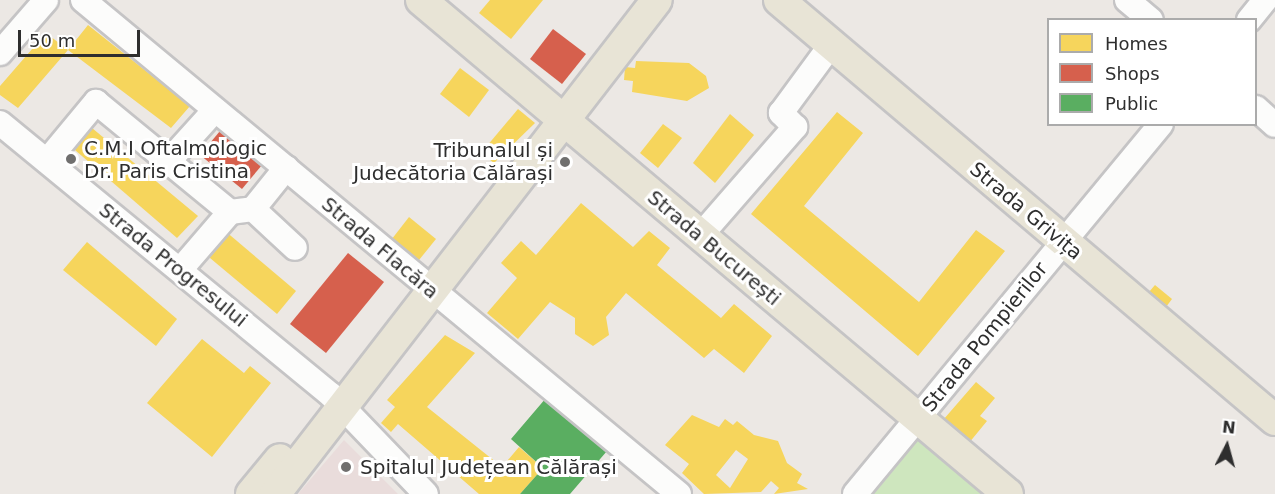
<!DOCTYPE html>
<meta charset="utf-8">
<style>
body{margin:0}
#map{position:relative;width:1275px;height:494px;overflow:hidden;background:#ece8e4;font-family:"DejaVu Sans",sans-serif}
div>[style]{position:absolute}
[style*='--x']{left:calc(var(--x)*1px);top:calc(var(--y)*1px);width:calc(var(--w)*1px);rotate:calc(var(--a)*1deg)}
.medical>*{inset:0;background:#e9dcdb}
.green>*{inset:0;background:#cee6be}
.homes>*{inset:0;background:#f6d55c}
.shops>*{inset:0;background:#d6604d}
.public>*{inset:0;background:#5aae61}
.roads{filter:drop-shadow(2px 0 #c5c4c5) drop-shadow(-2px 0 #c5c4c5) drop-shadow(0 2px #c5c4c5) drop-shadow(0 -2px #c5c4c5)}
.minor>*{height:24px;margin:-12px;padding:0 12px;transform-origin:12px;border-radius:12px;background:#fcfcfb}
.major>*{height:30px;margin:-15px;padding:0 15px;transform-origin:15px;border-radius:15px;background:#e8e4d6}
.dots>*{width:16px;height:16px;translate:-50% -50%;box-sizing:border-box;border:3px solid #fff;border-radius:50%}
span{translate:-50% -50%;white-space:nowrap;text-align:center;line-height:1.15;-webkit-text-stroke:6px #fff;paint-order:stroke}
.poi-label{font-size:20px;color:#2e2e2e}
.left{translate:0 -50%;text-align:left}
.right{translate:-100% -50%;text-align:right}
.street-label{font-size:20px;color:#2e2e2e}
.legend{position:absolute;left:1047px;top:18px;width:210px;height:108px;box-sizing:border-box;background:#fff;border:2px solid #ababab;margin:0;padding:8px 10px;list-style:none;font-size:18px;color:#2e2e2e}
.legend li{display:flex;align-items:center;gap:12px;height:30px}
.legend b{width:30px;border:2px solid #ababab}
.north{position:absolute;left:1197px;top:416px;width:60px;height:60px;-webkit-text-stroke:4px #fff;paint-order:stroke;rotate:6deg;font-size:16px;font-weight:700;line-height:24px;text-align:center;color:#2e2e2e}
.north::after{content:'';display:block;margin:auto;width:21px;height:27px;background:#2e2e2e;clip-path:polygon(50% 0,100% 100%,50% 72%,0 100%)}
.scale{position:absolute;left:18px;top:30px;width:122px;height:27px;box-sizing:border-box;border:3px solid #2e2e2e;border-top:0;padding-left:8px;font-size:18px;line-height:21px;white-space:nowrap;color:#2e2e2e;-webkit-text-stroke:4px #fff;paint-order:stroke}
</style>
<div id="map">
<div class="medical">
<i style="clip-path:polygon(344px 440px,398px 494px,298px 494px)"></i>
</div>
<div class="green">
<i style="clip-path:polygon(919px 438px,985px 494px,872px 494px)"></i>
</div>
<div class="homes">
<i style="clip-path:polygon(490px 0,543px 0,511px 39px,479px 13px)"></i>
<i style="clip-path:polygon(88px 25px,190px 106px,171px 128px,68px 50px,18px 108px,0 95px,0 86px,46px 33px,68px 50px)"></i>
<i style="clip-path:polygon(636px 61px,689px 63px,706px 76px,709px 88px,687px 101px,632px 92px,633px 81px,624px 80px,625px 67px,635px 68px)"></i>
<i style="clip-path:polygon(460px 68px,489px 90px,469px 117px,440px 94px)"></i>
<i style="clip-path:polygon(518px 109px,535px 123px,494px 163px,481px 153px)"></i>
<i style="clip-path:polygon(837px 112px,863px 133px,804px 206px,919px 302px,976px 230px,1005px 251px,918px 356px,751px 214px)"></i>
<i style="clip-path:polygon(730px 114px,754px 135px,715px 183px,693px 163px)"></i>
<i style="clip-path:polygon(86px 123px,198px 216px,177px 238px,68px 144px)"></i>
<i style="clip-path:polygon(663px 124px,682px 138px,658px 168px,640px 153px)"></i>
<i style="clip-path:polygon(581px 203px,633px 247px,649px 231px,670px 248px,657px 265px,721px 318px,734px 304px,772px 336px,744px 373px,714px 349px,704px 358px,626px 293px,606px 317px,609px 335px,593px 346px,575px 334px,575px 318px,550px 302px,518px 339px,487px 313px,517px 278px,501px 263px,521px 241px,536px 255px)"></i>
<i style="clip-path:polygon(409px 217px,436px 239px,415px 265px,388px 244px)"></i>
<i style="clip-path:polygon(224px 230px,296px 291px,277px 314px,204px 253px)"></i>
<i style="clip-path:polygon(87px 242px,177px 319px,156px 346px,63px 270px)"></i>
<i style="clip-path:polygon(1155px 285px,1172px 299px,1160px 315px,1142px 300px)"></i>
<i style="clip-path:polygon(445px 335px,475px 353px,427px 407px,502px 467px,519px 447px,543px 468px,520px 494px,479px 494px,398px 424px,391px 432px,381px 423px,395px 407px,387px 400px)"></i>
<i style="clip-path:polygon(202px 339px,244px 373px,250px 366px,271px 383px,212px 457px,147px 403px)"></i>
<i style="clip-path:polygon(976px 382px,995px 398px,980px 416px,987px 421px,964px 449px,937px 427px)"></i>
<i style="clip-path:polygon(evenodd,692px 415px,719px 427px,725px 419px,733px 425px,737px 421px,754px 435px,778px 441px,787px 463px,802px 474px,797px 483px,808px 489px,774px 494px,779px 488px,771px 481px,761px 492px,704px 494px,682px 473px,689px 464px,665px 445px,692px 415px,736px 450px,748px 459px,730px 488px,716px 475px,736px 450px)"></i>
</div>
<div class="shops">
<i style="clip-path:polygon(553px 29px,586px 54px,562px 84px,530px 59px)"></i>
<i style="clip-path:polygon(220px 131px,262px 165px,242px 189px,200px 155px)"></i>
<i style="clip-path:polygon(348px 253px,384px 282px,326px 353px,290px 324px)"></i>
</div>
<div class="public">
<i style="clip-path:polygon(546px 398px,607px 451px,570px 494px,520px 494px,543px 468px,511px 439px)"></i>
</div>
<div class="roads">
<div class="minor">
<i style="--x:83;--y:0;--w:774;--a:39.65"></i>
<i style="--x:1127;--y:0;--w:31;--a:40"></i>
<i style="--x:1249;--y:20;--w:26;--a:-51"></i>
<i style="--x:0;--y:53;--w:70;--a:-49"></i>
<i style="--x:1256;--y:108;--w:25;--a:42"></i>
<i style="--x:0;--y:123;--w:428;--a:39.4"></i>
<i style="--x:331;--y:395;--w:137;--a:46.2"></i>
<i style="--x:47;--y:161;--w:77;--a:-50.3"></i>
<i style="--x:96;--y:102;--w:173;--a:39.4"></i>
<i style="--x:168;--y:162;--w:70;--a:-47.9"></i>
<i style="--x:253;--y:209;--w:57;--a:42.9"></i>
<i style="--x:700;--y:236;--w:145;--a:-48.9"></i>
<i style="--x:795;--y:127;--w:20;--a:-135"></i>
<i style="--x:781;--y:113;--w:84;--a:-53.7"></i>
<i style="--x:180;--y:270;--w:77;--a:-49.2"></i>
<i style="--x:230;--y:212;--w:23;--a:-7"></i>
<i style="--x:253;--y:209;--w:53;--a:-51.2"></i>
<i style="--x:855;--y:494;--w:480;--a:-50.4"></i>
</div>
<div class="major">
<i style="--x:421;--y:0;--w:767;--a:40.08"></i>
<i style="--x:779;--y:0;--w:650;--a:40.26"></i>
<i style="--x:251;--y:494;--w:45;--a:-50.4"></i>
<i style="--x:275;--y:494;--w:624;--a:-52.29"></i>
</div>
</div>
<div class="dots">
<i style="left:71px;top:159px;background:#706f6e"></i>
<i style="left:565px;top:162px;background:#706f6e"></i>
<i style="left:346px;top:467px;background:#706f6e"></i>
</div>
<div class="poi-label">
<span class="left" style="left:84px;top:160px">C.M.I Oftalmologic<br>Dr. Paris Cristina</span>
<span class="right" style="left:553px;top:162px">Tribunalul și<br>Judecătoria Călărași</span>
<span class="left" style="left:360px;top:467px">Spitalul Județean Călărași</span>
</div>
<div class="street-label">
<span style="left:1026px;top:211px;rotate:40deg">Strada Grivița</span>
<span style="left:380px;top:248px;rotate:40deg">Strada Flacăra</span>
<span style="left:714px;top:248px;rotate:40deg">Strada București</span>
<span style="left:173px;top:265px;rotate:39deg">Strada Progresului</span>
<span style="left:985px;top:337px;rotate:-51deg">Strada Pompierilor</span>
</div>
<ul class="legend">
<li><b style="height:16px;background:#f6d55c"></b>Homes</li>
<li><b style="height:16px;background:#d6604d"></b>Shops</li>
<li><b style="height:16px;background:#5aae61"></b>Public</li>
</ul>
<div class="north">N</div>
<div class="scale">50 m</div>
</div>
